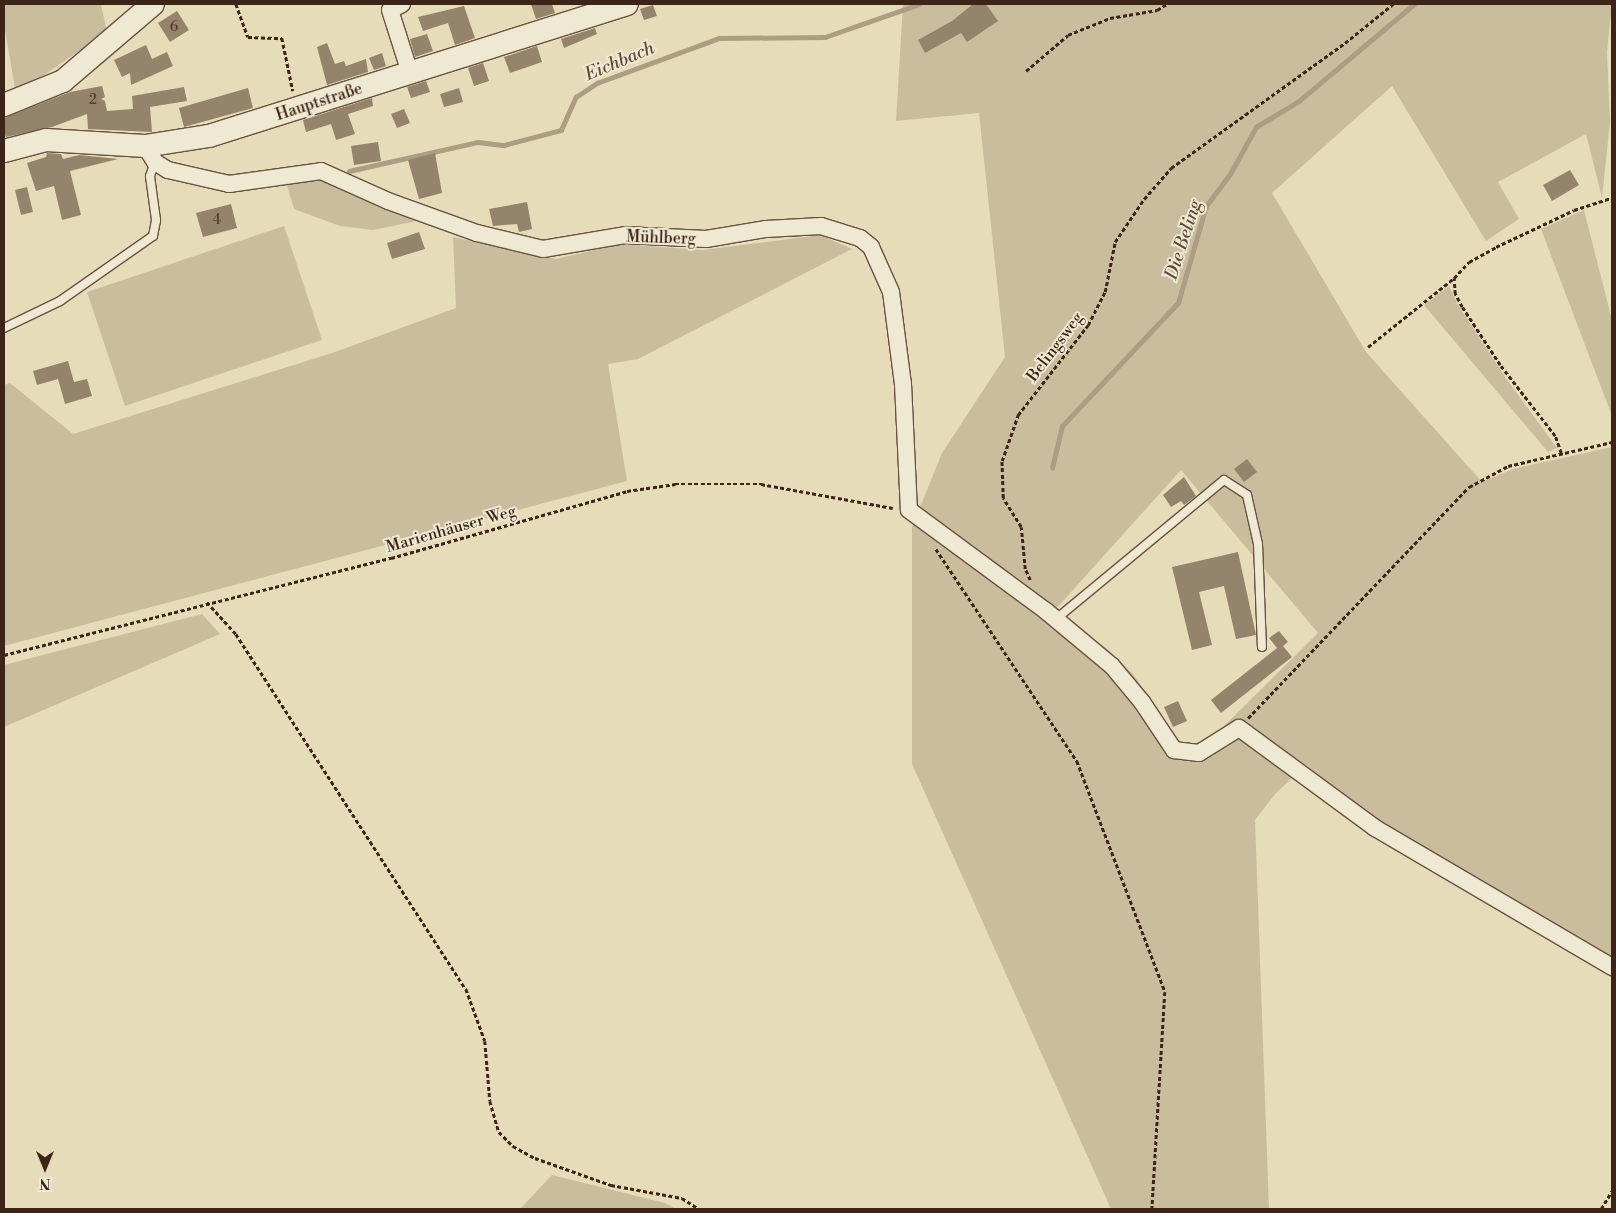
<!DOCTYPE html>
<meta charset="utf-8">
<style>
body{margin:0}
#map{position:relative;width:1616px;height:1213px;overflow:hidden;background:#e7dcb9;font-family:"Libre Bodoni",serif}
div>[style]{position:absolute}
[style*='--x']{left:calc(var(--x)*1px);top:calc(var(--y)*1px);width:calc(var(--w)*1px);rotate:calc(var(--a)*1deg)}
.green>*{inset:0;background:#cabd9e}
.stream>*{height:4.5px;margin:-2.25px;padding:0 2.25px;transform-origin:2.25px;border-radius:2.25px;background:#ad9d82}
.building>*{inset:0;background:#95846c}
.path>*{height:2.5px;margin-top:-1.25px;transform-origin:0;background:repeating-linear-gradient(90deg,#3d2418 0 4px,transparent 0 6.5px)}
.roads{filter:drop-shadow(1px 0 #685240) drop-shadow(-1px 0 #685240) drop-shadow(0 1px #685240) drop-shadow(0 -1px #685240)}
.lane>*{height:8px;margin:-4px;padding:0 4px;transform-origin:4px;border-radius:4px;background:#efe8d2}
.street>*{height:16px;margin:-8px;padding:0 8px;transform-origin:8px;border-radius:8px;background:#efe8d2}
.secondary>*{height:22px;margin:-11px;padding:0 11px;transform-origin:11px;border-radius:11px;background:#efe8d2}
span{translate:-50% -50%;white-space:nowrap;text-align:center;line-height:1.15;-webkit-text-stroke:4px #efe8d2;paint-order:stroke}
.number-label{font-size:14px;color:#533c2d}
.number-label span{-webkit-text-stroke-width:0}
.street-label{font-size:16px;color:#3d2418}
.water-label{font-size:18px;color:#5f4838;font-style:italic}
.frame{position:absolute;inset:0;border:5px solid #3d2418;pointer-events:none}
.north{position:absolute;left:20px;top:1143px;width:50px;height:50px;-webkit-text-stroke:4px #efe8d2;paint-order:stroke;rotate:180deg;font-size:14px;font-weight:700;line-height:20px;text-align:center;color:#3d2418}
.north::after{content:'';display:block;margin:auto;width:18px;height:22px;background:#3d2418;clip-path:polygon(50% 0,100% 100%,50% 72%,0 100%)}
</style>
<div id="map">
<div class="green">
<i style="clip-path:polygon(4px 4px,101px 4px,107px 32px,16px 94px,4px 24px)"></i>
<i style="clip-path:polygon(evenodd,903px 4px,1612px 4px,1607px 52px,1610px 122px,1602px 198px,1586px 134px,1498px 182px,1519px 219px,1486px 241px,1392px 86px,1272px 193px,1366px 352px,1482px 482px,1513px 469px,1612px 447px,1612px 958px,1377px 822px,1306px 765px,1276px 793px,1255px 820px,1269px 1209px,1111px 1209px,912px 764px,912px 527px,942px 453px,1005px 357px,979px 113px,896px 121px,903px 4px,1181px 470px,1318px 633px,1212px 738px,1192px 744px,1180px 742px,1133px 674px,1106px 648px,1054px 611px,1181px 470px)"></i>
<i style="clip-path:polygon(324px 178px,421px 220px,373px 230px,340px 226px,294px 209px,286px 182px)"></i>
<i style="clip-path:polygon(1584px 210px,1612px 320px,1612px 416px,1541px 229px)"></i>
<i style="clip-path:polygon(284px 226px,322px 340px,125px 406px,87px 292px)"></i>
<i style="clip-path:polygon(820px 235px,852px 249px,638px 359px,608px 364px,627px 481px,4px 646px,4px 385px,10px 383px,73px 434px,332px 353px,456px 308px,453px 237px,556px 259px,620px 244px,703px 250px)"></i>
<i style="clip-path:polygon(1449px 286px,1457px 303px,1505px 377px,1557px 448px,1548px 452px,1424px 305px)"></i>
<i style="clip-path:polygon(202px 614px,220px 634px,4px 727px,4px 665px)"></i>
<i style="clip-path:polygon(552px 1175px,665px 1203px,676px 1209px,520px 1209px)"></i>
</div>
<div class="stream">
<i style="--x:349;--y:171;--w:132;--a:-12.7"></i>
<i style="--x:478;--y:142;--w:26;--a:7"></i>
<i style="--x:504;--y:145;--w:59;--a:-14.7"></i>
<i style="--x:561;--y:130;--w:36;--a:-66"></i>
<i style="--x:576;--y:97;--w:25;--a:-34"></i>
<i style="--x:597;--y:83;--w:130;--a:-20.2"></i>
<i style="--x:719;--y:38;--w:106;--a:-0.5"></i>
<i style="--x:825;--y:37;--w:100;--a:-19.3"></i>
<i style="--x:1052;--y:468;--w:43;--a:-76.6"></i>
<i style="--x:1062;--y:426;--w:169;--a:-46.7"></i>
<i style="--x:1178;--y:303;--w:101;--a:-73.9"></i>
<i style="--x:1206;--y:206;--w:40;--a:-53"></i>
<i style="--x:1230;--y:174;--w:54;--a:-61"></i>
<i style="--x:1256;--y:127;--w:50;--a:-31.2"></i>
<i style="--x:1299;--y:101;--w:150;--a:-40.1"></i>
</div>
<div class="building">
<i style="clip-path:polygon(531px 4px,552px 4px,555px 13px,536px 19px)"></i>
<i style="clip-path:polygon(973px 4px,986px 4px,998px 21px,967px 42px,961px 33px,925px 53px,918px 40px,952px 21px)"></i>
<i style="clip-path:polygon(653px 5px,657px 16px,644px 20px,640px 9px)"></i>
<i style="clip-path:polygon(464px 6px,475px 38px,455px 45px,448px 23px,423px 31px,418px 17px)"></i>
<i style="clip-path:polygon(177px 11px,189px 30px,170px 42px,158px 23px)"></i>
<i style="clip-path:polygon(595px 28px,597px 34px,564px 48px,561px 39px)"></i>
<i style="clip-path:polygon(427px 34px,433px 51px,415px 57px,410px 39px)"></i>
<i style="clip-path:polygon(327px 43px,335px 64px,344px 61px,346px 66px,366px 59px,368px 72px,327px 85px,317px 47px)"></i>
<i style="clip-path:polygon(146px 45px,152px 59px,167px 52px,173px 66px,131px 85px,130px 73px,122px 77px,114px 60px)"></i>
<i style="clip-path:polygon(537px 46px,542px 62px,510px 73px,504px 57px)"></i>
<i style="clip-path:polygon(382px 53px,386px 66px,374px 70px,369px 58px)"></i>
<i style="clip-path:polygon(483px 63px,489px 81px,474px 86px,468px 68px)"></i>
<i style="clip-path:polygon(426px 81px,430px 92px,411px 98px,407px 87px)"></i>
<i style="clip-path:polygon(102px 86px,105px 97px,101px 99px,105px 101px,107px 111px,133px 109px,132px 96px,184px 87px,187px 101px,150px 107px,152px 132px,88px 129px,87px 114px,52px 127px,6px 137px,4px 133px,4px 118px,70px 92px)"></i>
<i style="clip-path:polygon(248px 88px,253px 108px,184px 127px,179px 108px)"></i>
<i style="clip-path:polygon(459px 88px,463px 102px,444px 107px,440px 94px)"></i>
<i style="clip-path:polygon(372px 98px,373px 106px,348px 114px,355px 134px,336px 140px,331px 124px,306px 132px,303px 120px)"></i>
<i style="clip-path:polygon(404px 109px,410px 123px,397px 128px,391px 114px)"></i>
<i style="clip-path:polygon(378px 142px,381px 161px,354px 165px,351px 146px)"></i>
<i style="clip-path:polygon(47px 153px,61px 154px,63px 159px,79px 155px,118px 159px,70px 171px,81px 215px,62px 220px,54px 186px,36px 191px,27px 163px,46px 157px)"></i>
<i style="clip-path:polygon(435px 153px,442px 193px,419px 199px,408px 160px)"></i>
<i style="clip-path:polygon(1570px 170px,1579px 185px,1552px 201px,1543px 185px)"></i>
<i style="clip-path:polygon(27px 187px,33px 212px,21px 215px,15px 190px)"></i>
<i style="clip-path:polygon(527px 202px,532px 229px,519px 232px,517px 224px,493px 226px,489px 209px)"></i>
<i style="clip-path:polygon(231px 204px,237px 228px,203px 237px,196px 213px)"></i>
<i style="clip-path:polygon(419px 232px,425px 249px,392px 259px,387px 243px)"></i>
<i style="clip-path:polygon(68px 361px,74px 382px,87px 379px,92px 396px,65px 404px,58px 379px,37px 385px,33px 371px)"></i>
<i style="clip-path:polygon(1247px 459px,1257px 472px,1244px 482px,1234px 469px)"></i>
<i style="clip-path:polygon(1184px 477px,1196px 496px,1184px 505px,1181px 501px,1171px 507px,1163px 495px)"></i>
<i style="clip-path:polygon(1238px 552px,1256px 635px,1236px 639px,1224px 586px,1199px 592px,1212px 645px,1192px 650px,1172px 567px)"></i>
<i style="clip-path:polygon(1279px 631px,1288px 642px,1283px 646px,1292px 657px,1221px 713px,1211px 700px,1277px 648px,1269px 638px)"></i>
<i style="clip-path:polygon(1178px 701px,1187px 721px,1173px 727px,1164px 707px)"></i>
</div>
<div class="path">
<i style="--x:236;--y:4;--w:35;--a:70"></i>
<i style="--x:248;--y:37;--w:34;--a:2"></i>
<i style="--x:282;--y:38;--w:54;--a:78.3"></i>
<i style="--x:1026;--y:71;--w:55;--a:-40.6"></i>
<i style="--x:1068;--y:35;--w:45;--a:-22"></i>
<i style="--x:1110;--y:18;--w:48;--a:-9.7"></i>
<i style="--x:1157;--y:10;--w:12;--a:-31"></i>
<i style="--x:1368;--y:347;--w:110;--a:-38.7"></i>
<i style="--x:1561;--y:453;--w:18;--a:-109"></i>
<i style="--x:1555;--y:436;--w:90;--a:-127.8"></i>
<i style="--x:1500;--y:365;--w:69;--a:-123.2"></i>
<i style="--x:1462;--y:307;--w:15;--a:-118"></i>
<i style="--x:1455;--y:294;--w:16;--a:-94"></i>
<i style="--x:1454;--y:278;--w:22;--a:-47"></i>
<i style="--x:1469;--y:262;--w:31;--a:-29"></i>
<i style="--x:1496;--y:247;--w:86;--a:-25.4"></i>
<i style="--x:1574;--y:210;--w:40;--a:-18"></i>
<i style="--x:936;--y:549;--w:255;--a:56.4"></i>
<i style="--x:1077;--y:761;--w:247;--a:69.1"></i>
<i style="--x:1165;--y:992;--w:217;--a:93.4"></i>
<i style="--x:1030;--y:580;--w:12;--a:-114"></i>
<i style="--x:1025;--y:569;--w:42;--a:-95.4"></i>
<i style="--x:1021;--y:527;--w:34;--a:-122"></i>
<i style="--x:1003;--y:498;--w:37;--a:-92"></i>
<i style="--x:1002;--y:461;--w:49;--a:-70.8"></i>
<i style="--x:1018;--y:415;--w:114;--a:-52.1"></i>
<i style="--x:1088;--y:325;--w:37;--a:-63"></i>
<i style="--x:1105;--y:292;--w:51;--a:-78.7"></i>
<i style="--x:1115;--y:242;--w:52;--a:-56"></i>
<i style="--x:1144;--y:199;--w:41;--a:-48.9"></i>
<i style="--x:1171;--y:168;--w:214;--a:-35.7"></i>
<i style="--x:1345;--y:43;--w:62;--a:-39.1"></i>
<i style="--x:207;--y:602;--w:43;--a:47.8"></i>
<i style="--x:236;--y:634;--w:423;--a:57.1"></i>
<i style="--x:466;--y:989;--w:55;--a:69.9"></i>
<i style="--x:485;--y:1041;--w:60;--a:85.2"></i>
<i style="--x:490;--y:1101;--w:32;--a:74"></i>
<i style="--x:499;--y:1132;--w:20;--a:45"></i>
<i style="--x:513;--y:1146;--w:25;--a:29"></i>
<i style="--x:535;--y:1158;--w:81;--a:19.6"></i>
<i style="--x:611;--y:1185;--w:72;--a:10.4"></i>
<i style="--x:682;--y:1198;--w:20;--a:33"></i>
<i style="--x:4;--y:655;--w:399;--a:-14.1"></i>
<i style="--x:391;--y:558;--w:245;--a:-15.8"></i>
<i style="--x:627;--y:491;--w:49;--a:-8.3"></i>
<i style="--x:675;--y:484;--w:86;--a:0"></i>
<i style="--x:761;--y:484;--w:134;--a:10.3"></i>
<i style="--x:1248;--y:718;--w:320;--a:-46.3"></i>
<i style="--x:1469;--y:487;--w:44;--a:-28.3"></i>
<i style="--x:1508;--y:466;--w:107;--a:-13"></i>
<i style="--x:1601;--y:1209;--w:21;--a:-59"></i>
</div>
<div class="roads">
<div class="lane">
<i style="--x:4;--y:328;--w:62;--a:-25.7"></i>
<i style="--x:60;--y:301;--w:113;--a:-35"></i>
<i style="--x:153;--y:236;--w:16;--a:-79"></i>
<i style="--x:156;--y:220;--w:44;--a:-97.8"></i>
<i style="--x:150;--y:176;--w:15;--a:-70"></i>
<i style="--x:1056;--y:619;--w:218;--a:-39.6"></i>
<i style="--x:1224;--y:480;--w:27;--a:33"></i>
<i style="--x:1247;--y:495;--w:50;--a:77.3"></i>
<i style="--x:1258;--y:544;--w:103;--a:87.8"></i>
</div>
<div class="street">
<i style="--x:402;--y:4;--w:13;--a:153"></i>
<i style="--x:390;--y:10;--w:66;--a:72.4"></i>
<i style="--x:145;--y:146;--w:19;--a:58"></i>
<i style="--x:155;--y:162;--w:15;--a:32"></i>
<i style="--x:168;--y:170;--w:63;--a:12.9"></i>
<i style="--x:229;--y:184;--w:93;--a:-8"></i>
<i style="--x:321;--y:171;--w:73;--a:24.1"></i>
<i style="--x:388;--y:201;--w:95;--a:19.8"></i>
<i style="--x:477;--y:233;--w:68;--a:13.6"></i>
<i style="--x:543;--y:249;--w:83;--a:-9.7"></i>
<i style="--x:625;--y:235;--w:81;--a:2.8"></i>
<i style="--x:706;--y:239;--w:61;--a:-9.5"></i>
<i style="--x:766;--y:229;--w:55;--a:-3.1"></i>
<i style="--x:821;--y:226;--w:41;--a:17.1"></i>
<i style="--x:860;--y:238;--w:14;--a:39"></i>
<i style="--x:871;--y:247;--w:49;--a:66"></i>
<i style="--x:891;--y:292;--w:93;--a:82.6"></i>
<i style="--x:903;--y:384;--w:126;--a:87.3"></i>
<i style="--x:909;--y:510;--w:170;--a:36.4"></i>
<i style="--x:1046;--y:611;--w:86;--a:39.8"></i>
<i style="--x:1112;--y:666;--w:47;--a:50.2"></i>
<i style="--x:1142;--y:702;--w:58;--a:56.3"></i>
<i style="--x:1174;--y:750;--w:25;--a:7"></i>
<i style="--x:1199;--y:753;--w:47;--a:-32"></i>
<i style="--x:1239;--y:728;--w:169;--a:36.3"></i>
<i style="--x:1375;--y:828;--w:275;--a:30.4"></i>
</div>
<div class="secondary">
<i style="--x:4;--y:105;--w:64;--a:-22.1"></i>
<i style="--x:63;--y:81;--w:118;--a:-40.5"></i>
<i style="--x:4;--y:151;--w:43;--a:-14.7"></i>
<i style="--x:46;--y:140;--w:99;--a:3.5"></i>
<i style="--x:145;--y:146;--w:65;--a:-8.9"></i>
<i style="--x:209;--y:136;--w:438;--a:-17.5"></i>
</div>
</div>
<div class="number-label">
<span style="left:174px;top:27px">6</span>
<span style="left:93px;top:100px">2</span>
<span style="left:217px;top:220px">4</span>
</div>
<div class="street-label">
<span style="left:319px;top:102px;rotate:-18deg">Hauptstraße</span>
<span style="left:661px;top:238px;rotate:2deg">Mühlberg</span>
<span style="left:1055px;top:347px;rotate:-53deg">Belingsweg</span>
<span style="left:451px;top:529px;rotate:-16deg">Marienhäuser Weg</span>
</div>
<div class="water-label">
<span style="left:620px;top:62px;rotate:-23deg">Eichbach</span>
<span style="left:1184px;top:240px;rotate:-72deg">Die Beling</span>
</div>
<div class="frame"></div>
<div class="north">N</div>
</div>
